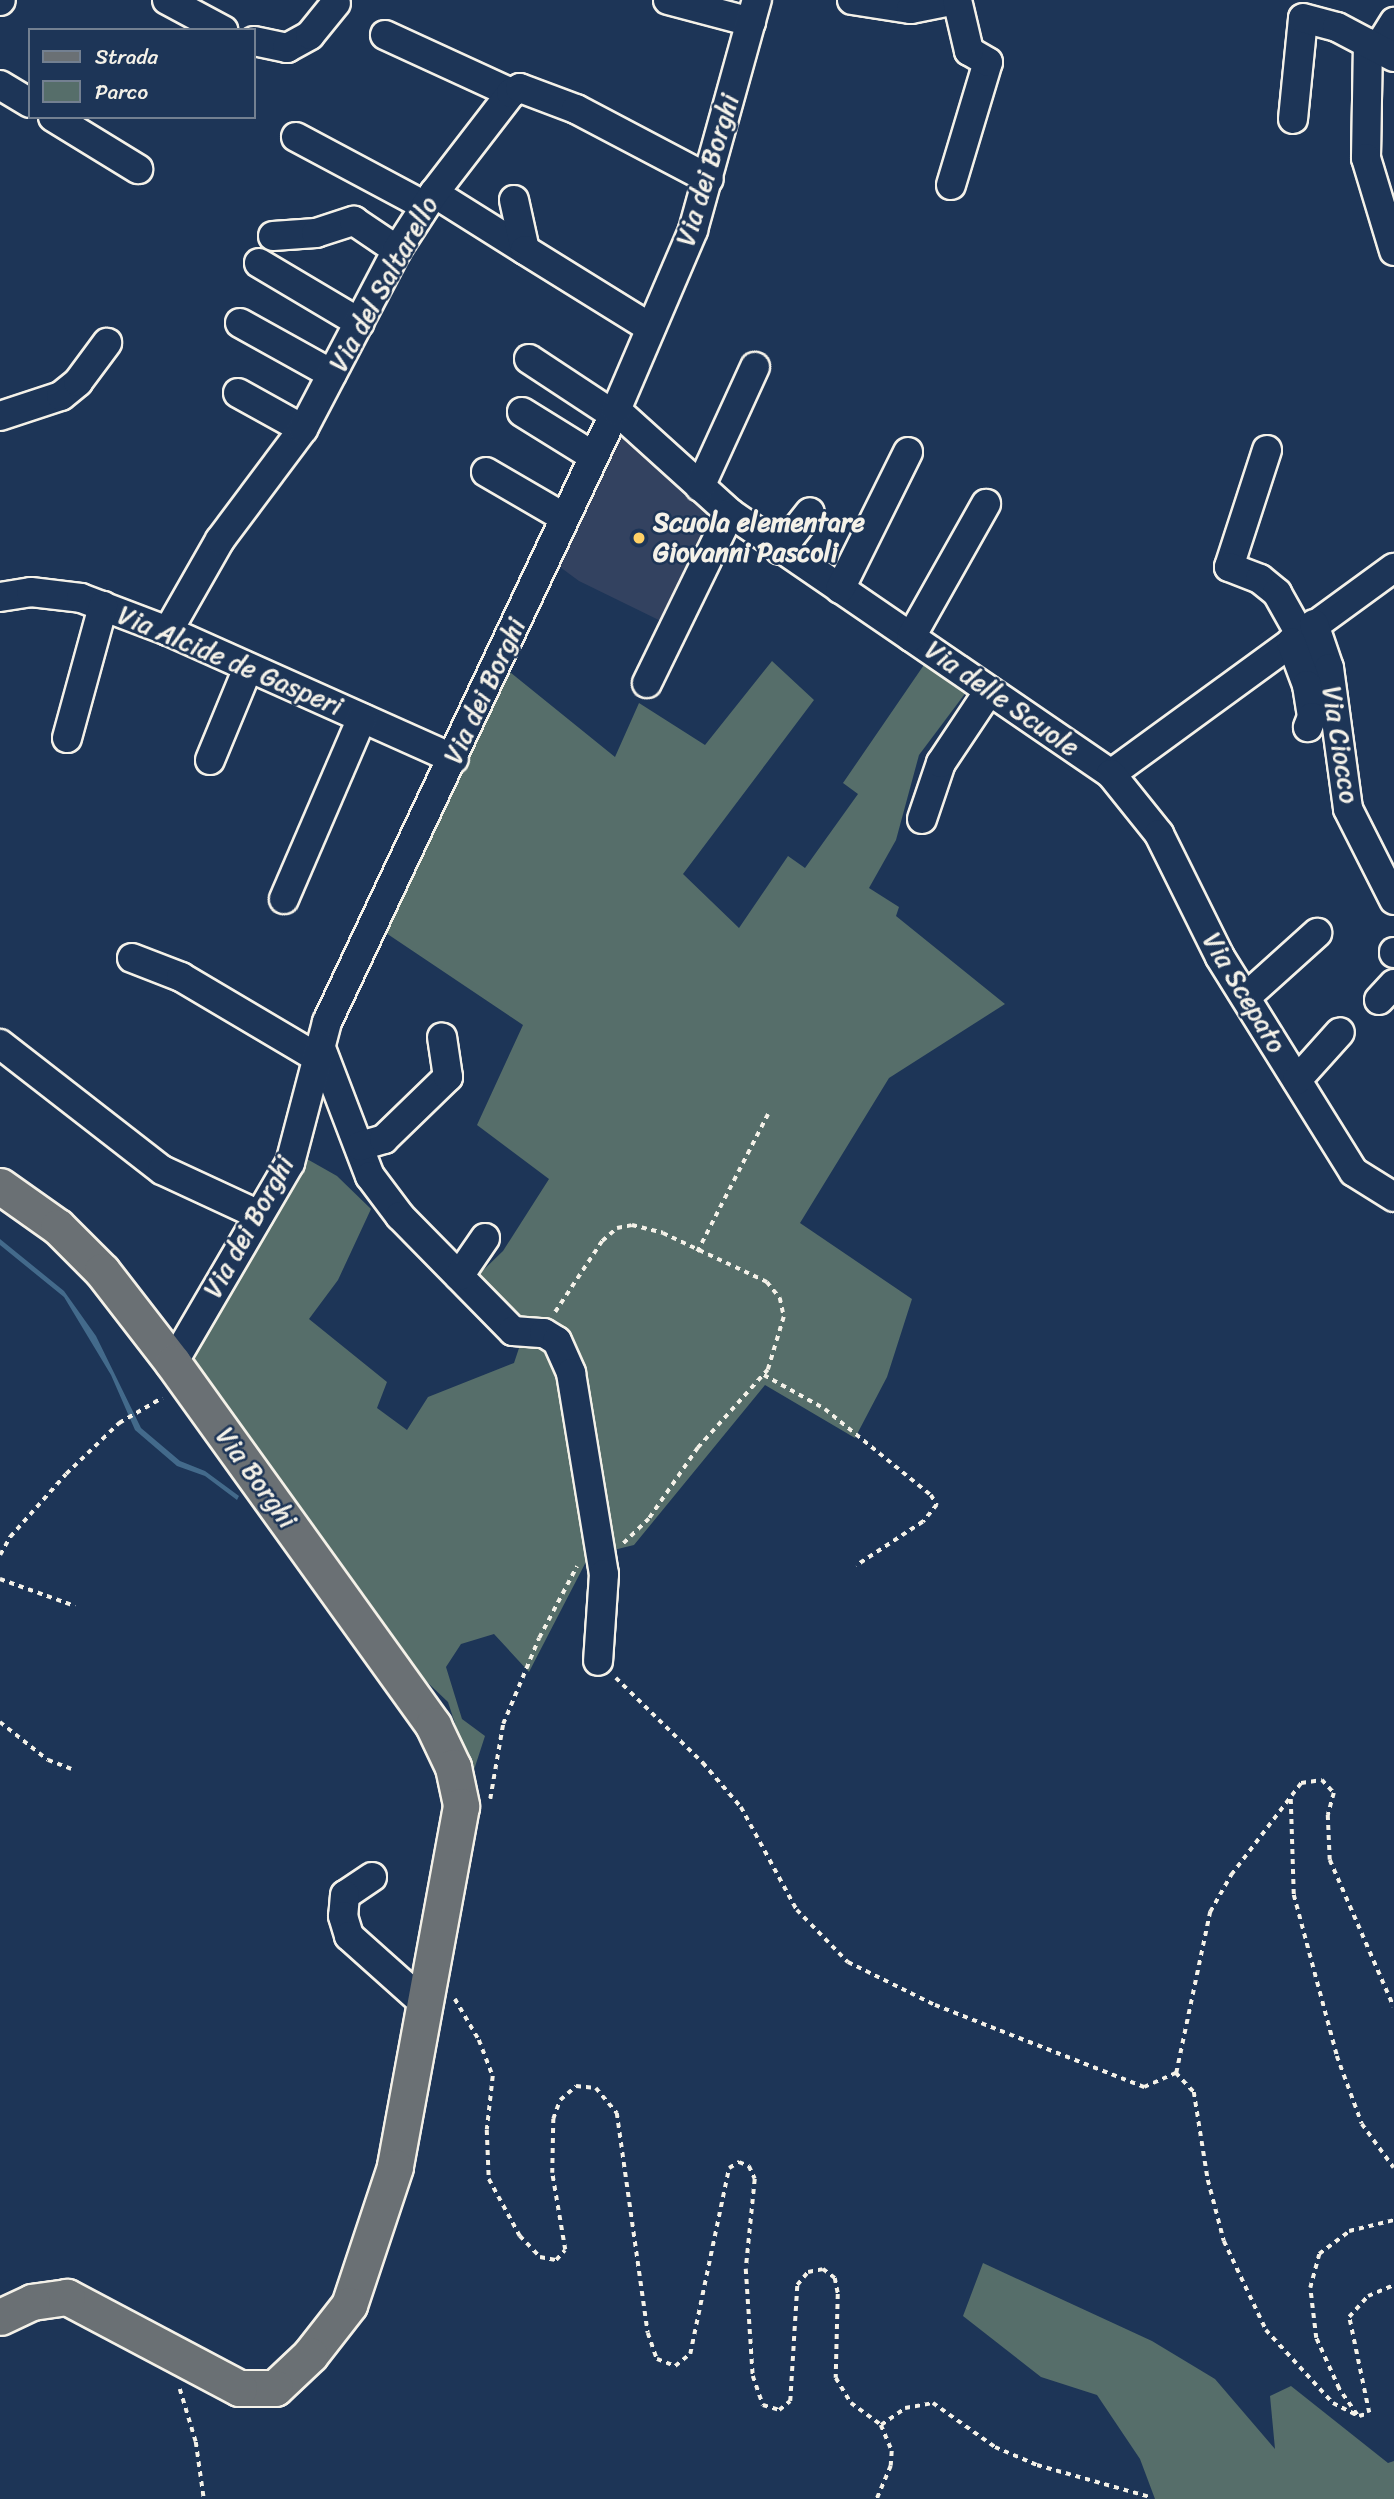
<!DOCTYPE html>
<style>
body{margin:0}
#map{position:relative;width:1394px;height:2499px;overflow:hidden;background:#1d3557;font-family:Sriracha,sans-serif}
div>[style]{position:absolute}
[style*='--x']{left:calc(var(--x)*1px);top:calc(var(--y)*1px);width:calc(var(--w)*1px);rotate:calc(var(--a)*1deg)}
.built>*{inset:0;background:#334260}
.green>*{inset:0;background:#566e6a}
.water>*{inset:0;background:#436a8b}
.path>*{height:3.5px;margin-top:-1.75px;transform-origin:0;background:repeating-linear-gradient(90deg,#f4f1e8 0 5px,transparent 0 10px)}
.roads{filter:drop-shadow(2px 0 #f4f1e8) drop-shadow(-2px 0 #f4f1e8) drop-shadow(0 2px #f4f1e8) drop-shadow(0 -2px #f4f1e8)}
.minor>*{height:28px;margin:-14px;padding:0 14px;transform-origin:14px;border-radius:14px;background:#1d3557}
.major>*{height:35px;margin:-17.5px;padding:0 17.5px;transform-origin:17.5px;border-radius:17.5px;background:#6a7074}
.dots>*{width:19px;height:19px;translate:-50% -50%;box-sizing:border-box;border:4px solid #1d3557;border-radius:50%}
span{translate:-50% -50%;white-space:nowrap;text-align:center;line-height:1.15;-webkit-text-stroke:5px #1d3557;paint-order:stroke}
.street-label{font-size:26px;color:#f4f1e8}
.poi-label{font-size:26px;color:#f4f1e8;font-weight:700}
.left{translate:0 -50%;text-align:left}
.legend{position:absolute;left:28px;top:28px;width:228px;height:91px;box-sizing:border-box;background:#1d3557;border:2px solid #738091;margin:0;padding:9px 12px;list-style:none;font-size:21px;color:#f4f1e8}
.legend li{display:flex;align-items:center;gap:14px;height:35px}
.legend b{width:35px;border:2px solid #738091}
</style>
<div id="map">
<div class="built">
<i style="clip-path:polygon(623px 437px,720px 521px,671px 626px,579px 581px,560px 567px,556px 555px,612px 441px)"></i>
</div>
<div class="green">
<i style="clip-path:polygon(928px 659px,970px 687px,919px 755px,896px 840px,869px 888px,899px 907px,896px 916px,1005px 1004px,889px 1078px,800px 1223px,912px 1299px,887px 1377px,855px 1438px,765px 1385px,634px 1545px,589px 1556px,529px 1672px,494px 1634px,461px 1644px,446px 1667px,462px 1719px,485px 1736px,472px 1776px,448px 1702px,427px 1682px,407px 1674px,188px 1363px,229px 1279px,307px 1159px,337px 1176px,371px 1209px,338px 1280px,309px 1319px,387px 1382px,377px 1408px,407px 1430px,428px 1397px,514px 1363px,527px 1324px,472px 1281px,503px 1251px,549px 1179px,477px 1125px,523px 1025px,383px 931px,506px 669px,615px 757px,639px 703px,705px 745px,772px 661px,814px 700px,683px 874px,739px 928px,788px 856px,805px 868px,858px 794px,843px 783px)"></i>
<i style="clip-path:polygon(983px 2263px,1152px 2341px,1215px 2379px,1275px 2449px,1270px 2396px,1291px 2386px,1388px 2463px,1394px 2461px,1394px 2499px,1155px 2499px,1140px 2459px,1097px 2395px,1041px 2377px,963px 2316px)"></i>
</div>
<div class="water">
<i style="clip-path:polygon(0 1239px,64px 1291px,96px 1336px,141px 1428px,180px 1461px,205px 1471px,239px 1496px,237px 1500px,205px 1476px,177px 1466px,135px 1430px,111px 1375px,64px 1297px,0 1245px)"></i>
</div>
<div class="path">
<i style="--x:697;--y:1252;--w:155;--a:-62.8"></i>
<i style="--x:555;--y:1312;--w:85;--a:-56.5"></i>
<i style="--x:602;--y:1241;--w:20;--a:-41"></i>
<i style="--x:617;--y:1228;--w:15;--a:-11"></i>
<i style="--x:632;--y:1225;--w:32;--a:14"></i>
<i style="--x:663;--y:1233;--w:115;--a:25.2"></i>
<i style="--x:767;--y:1282;--w:21;--a:51"></i>
<i style="--x:780;--y:1298;--w:19;--a:78"></i>
<i style="--x:784;--y:1317;--w:55;--a:106.8"></i>
<i style="--x:768;--y:1370;--w:105;--a:131.9"></i>
<i style="--x:698;--y:1448;--w:86;--a:124.6"></i>
<i style="--x:649;--y:1519;--w:36;--a:136"></i>
<i style="--x:764;--y:1375;--w:70;--a:29.1"></i>
<i style="--x:825;--y:1409;--w:136;--a:39.1"></i>
<i style="--x:931;--y:1495;--w:12;--a:59"></i>
<i style="--x:937;--y:1505;--w:22;--a:129"></i>
<i style="--x:923;--y:1522;--w:80;--a:146.7"></i>
<i style="--x:0;--y:1555;--w:21;--a:-61"></i>
<i style="--x:10;--y:1537;--w:84;--a:-48.4"></i>
<i style="--x:66;--y:1474;--w:74;--a:-43.9"></i>
<i style="--x:119;--y:1423;--w:50;--a:-30.2"></i>
<i style="--x:0;--y:1579;--w:80;--a:19.8"></i>
<i style="--x:616;--y:1678;--w:122;--a:44.3"></i>
<i style="--x:703;--y:1763;--w:58;--a:49.2"></i>
<i style="--x:741;--y:1807;--w:117;--a:61.5"></i>
<i style="--x:797;--y:1910;--w:73;--a:45.6"></i>
<i style="--x:848;--y:1962;--w:97;--a:26.3"></i>
<i style="--x:935;--y:2005;--w:225;--a:21.4"></i>
<i style="--x:1144;--y:2087;--w:35;--a:-24"></i>
<i style="--x:1176;--y:2073;--w:165;--a:-78.1"></i>
<i style="--x:1210;--y:1912;--w:43;--a:-60.4"></i>
<i style="--x:1231;--y:1875;--w:116;--a:-52.7"></i>
<i style="--x:1301;--y:1783;--w:21;--a:-8"></i>
<i style="--x:1322;--y:1780;--w:18;--a:47"></i>
<i style="--x:1334;--y:1793;--w:23;--a:105"></i>
<i style="--x:1328;--y:1815;--w:45;--a:87.5"></i>
<i style="--x:1330;--y:1860;--w:160;--a:66.5"></i>
<i style="--x:0;--y:1722;--w:61;--a:38.4"></i>
<i style="--x:48;--y:1760;--w:25;--a:21"></i>
<i style="--x:490;--y:1799;--w:76;--a:-80.2"></i>
<i style="--x:503;--y:1724;--w:93;--a:-67.3"></i>
<i style="--x:539;--y:1638;--w:81;--a:-62.2"></i>
<i style="--x:1291;--y:1799;--w:96;--a:88.2"></i>
<i style="--x:1294;--y:1895;--w:167;--a:75"></i>
<i style="--x:1337;--y:2056;--w:72;--a:69.8"></i>
<i style="--x:1362;--y:2124;--w:54;--a:54"></i>
<i style="--x:455;--y:1999;--w:48;--a:59.7"></i>
<i style="--x:479;--y:2040;--w:39;--a:69"></i>
<i style="--x:493;--y:2076;--w:54;--a:96.3"></i>
<i style="--x:487;--y:2130;--w:49;--a:87.7"></i>
<i style="--x:489;--y:2179;--w:65;--a:61.5"></i>
<i style="--x:520;--y:2236;--w:29;--a:46"></i>
<i style="--x:540;--y:2257;--w:16;--a:11"></i>
<i style="--x:556;--y:2260;--w:13;--a:-48"></i>
<i style="--x:565;--y:2250;--w:78;--a:-99.6"></i>
<i style="--x:552;--y:2173;--w:54;--a:-88.9"></i>
<i style="--x:553;--y:2119;--w:20;--a:-70"></i>
<i style="--x:560;--y:2100;--w:21;--a:-41"></i>
<i style="--x:576;--y:2086;--w:20;--a:6"></i>
<i style="--x:596;--y:2088;--w:33;--a:50"></i>
<i style="--x:617;--y:2113;--w:222;--a:82"></i>
<i style="--x:648;--y:2333;--w:28;--a:71"></i>
<i style="--x:657;--y:2359;--w:19;--a:21"></i>
<i style="--x:675;--y:2366;--w:19;--a:-39"></i>
<i style="--x:690;--y:2354;--w:190;--a:-78.2"></i>
<i style="--x:729;--y:2168;--w:12;--a:-31"></i>
<i style="--x:739;--y:2162;--w:11;--a:22"></i>
<i style="--x:749;--y:2166;--w:14;--a:65"></i>
<i style="--x:755;--y:2179;--w:90;--a:95.7"></i>
<i style="--x:746;--y:2269;--w:107;--a:86.3"></i>
<i style="--x:753;--y:2376;--w:31;--a:71"></i>
<i style="--x:763;--y:2405;--w:17;--a:17"></i>
<i style="--x:779;--y:2410;--w:14;--a:-39"></i>
<i style="--x:790;--y:2401;--w:116;--a:-86.5"></i>
<i style="--x:797;--y:2285;--w:17;--a:-50"></i>
<i style="--x:808;--y:2272;--w:15;--a:-11"></i>
<i style="--x:823;--y:2269;--w:15;--a:37"></i>
<i style="--x:835;--y:2278;--w:16;--a:79"></i>
<i style="--x:838;--y:2294;--w:84;--a:91.4"></i>
<i style="--x:836;--y:2378;--w:29;--a:59"></i>
<i style="--x:851;--y:2403;--w:37;--a:36"></i>
<i style="--x:881;--y:2425;--w:28;--a:67"></i>
<i style="--x:892;--y:2451;--w:15;--a:94"></i>
<i style="--x:891;--y:2466;--w:36;--a:113"></i>
<i style="--x:1176;--y:2073;--w:26;--a:47"></i>
<i style="--x:1194;--y:2092;--w:89;--a:81"></i>
<i style="--x:1208;--y:2180;--w:63;--a:75.3"></i>
<i style="--x:1224;--y:2241;--w:98;--a:64.7"></i>
<i style="--x:1266;--y:2330;--w:99;--a:47.5"></i>
<i style="--x:1333;--y:2403;--w:29;--a:27"></i>
<i style="--x:1359;--y:2416;--w:10;--a:-17"></i>
<i style="--x:1369;--y:2413;--w:98;--a:-101.8"></i>
<i style="--x:1349;--y:2317;--w:28;--a:-48"></i>
<i style="--x:1368;--y:2296;--w:28;--a:-23"></i>
<i style="--x:180;--y:2389;--w:55;--a:73.2"></i>
<i style="--x:196;--y:2442;--w:58;--a:82"></i>
<i style="--x:1357;--y:2415;--w:32;--a:-125"></i>
<i style="--x:1339;--y:2389;--w:56;--a:-114.3"></i>
<i style="--x:1316;--y:2338;--w:50;--a:-96.8"></i>
<i style="--x:1310;--y:2288;--w:35;--a:-75"></i>
<i style="--x:1319;--y:2254;--w:38;--a:-37"></i>
<i style="--x:1349;--y:2231;--w:46;--a:-13.7"></i>
<i style="--x:881;--y:2425;--w:29;--a:-35"></i>
<i style="--x:905;--y:2408;--w:28;--a:-10"></i>
<i style="--x:933;--y:2403;--w:76;--a:35.4"></i>
<i style="--x:995;--y:2447;--w:46;--a:23.2"></i>
<i style="--x:1037;--y:2465;--w:117;--a:15.8"></i>
</div>
<div class="roads">
<div class="minor">
<i style="--x:167;--y:0;--w:64;--a:28.2"></i>
<i style="--x:668;--y:0;--w:86;--a:14.8"></i>
<i style="--x:852;--y:0;--w:60;--a:8.7"></i>
<i style="--x:911;--y:9;--w:46;--a:-11.3"></i>
<i style="--x:0;--y:1;--w:1;--a:-45"></i>
<i style="--x:385;--y:35;--w:139;--a:24.7"></i>
<i style="--x:254;--y:41;--w:34;--a:12"></i>
<i style="--x:287;--y:48;--w:26;--a:-29"></i>
<i style="--x:310;--y:35;--w:41;--a:-50.9"></i>
<i style="--x:1368;--y:43;--w:115;--a:91"></i>
<i style="--x:1366;--y:158;--w:97;--a:73.2"></i>
<i style="--x:1378;--y:48;--w:31;--a:-58"></i>
<i style="--x:0;--y:85;--w:35;--a:31"></i>
<i style="--x:53;--y:117;--w:100;--a:31.5"></i>
<i style="--x:1293;--y:119;--w:101;--a:-84.3"></i>
<i style="--x:1303;--y:18;--w:35;--a:15"></i>
<i style="--x:1337;--y:27;--w:64;--a:27.8"></i>
<i style="--x:296;--y:137;--w:146;--a:28.1"></i>
<i style="--x:951;--y:185;--w:128;--a:-73.3"></i>
<i style="--x:988;--y:62;--w:22;--a:-150"></i>
<i style="--x:969;--y:51;--w:52;--a:-103.2"></i>
<i style="--x:434;--y:193;--w:107;--a:32.1"></i>
<i style="--x:514;--y:200;--w:51;--a:77.6"></i>
<i style="--x:525;--y:250;--w:148;--a:31.8"></i>
<i style="--x:273;--y:236;--w:43;--a:-4"></i>
<i style="--x:316;--y:233;--w:40;--a:-18"></i>
<i style="--x:354;--y:221;--w:52;--a:34"></i>
<i style="--x:259;--y:263;--w:117;--a:30.7"></i>
<i style="--x:240;--y:323;--w:105;--a:29"></i>
<i style="--x:529;--y:359;--w:102;--a:33.4"></i>
<i style="--x:238;--y:393;--w:74;--a:29"></i>
<i style="--x:616;--y:410;--w:154;--a:42.1"></i>
<i style="--x:730;--y:513;--w:462;--a:34.4"></i>
<i style="--x:1111;--y:774;--w:350;--a:-36.1"></i>
<i style="--x:522;--y:412;--w:84;--a:31.8"></i>
<i style="--x:0;--y:416;--w:64;--a:-18.2"></i>
<i style="--x:61;--y:396;--w:22;--a:-39"></i>
<i style="--x:78;--y:382;--w:49;--a:-53.4"></i>
<i style="--x:1267;--y:450;--w:123;--a:108"></i>
<i style="--x:1229;--y:567;--w:33;--a:21"></i>
<i style="--x:1260;--y:579;--w:22;--a:39"></i>
<i style="--x:1277;--y:593;--w:47;--a:60.7"></i>
<i style="--x:486;--y:472;--w:91;--a:30.2"></i>
<i style="--x:700;--y:487;--w:132;--a:-65.4"></i>
<i style="--x:780;--y:550;--w:48;--a:-51.7"></i>
<i style="--x:840;--y:589;--w:153;--a:-63.6"></i>
<i style="--x:0;--y:597;--w:31;--a:-9"></i>
<i style="--x:31;--y:592;--w:50;--a:6.8"></i>
<i style="--x:81;--y:598;--w:93;--a:20.8"></i>
<i style="--x:168;--y:631;--w:313;--a:24.1"></i>
<i style="--x:1314;--y:624;--w:46;--a:71.2"></i>
<i style="--x:1329;--y:668;--w:142;--a:82.3"></i>
<i style="--x:1348;--y:809;--w:102;--a:63.2"></i>
<i style="--x:168;--y:631;--w:105;--a:-60.3"></i>
<i style="--x:220;--y:540;--w:139;--a:-53.2"></i>
<i style="--x:303;--y:429;--w:202;--a:-62.3"></i>
<i style="--x:397;--y:250;--w:68;--a:-57"></i>
<i style="--x:434;--y:193;--w:126;--a:-52.4"></i>
<i style="--x:511;--y:93;--w:10;--a:-29"></i>
<i style="--x:520;--y:88;--w:60;--a:20.6"></i>
<i style="--x:576;--y:109;--w:150;--a:27.8"></i>
<i style="--x:911;--y:637;--w:153;--a:-60.6"></i>
<i style="--x:1291;--y:642;--w:46;--a:69.6"></i>
<i style="--x:1307;--y:685;--w:32;--a:81"></i>
<i style="--x:1312;--y:717;--w:11;--a:112"></i>
<i style="--x:647;--y:683;--w:189;--a:-64"></i>
<i style="--x:67;--y:738;--w:137;--a:-74.7"></i>
<i style="--x:210;--y:760;--w:100;--a:-67.6"></i>
<i style="--x:1111;--y:774;--w:77;--a:51.3"></i>
<i style="--x:1159;--y:834;--w:137;--a:63.6"></i>
<i style="--x:1220;--y:957;--w:253;--a:58.1"></i>
<i style="--x:1354;--y:1172;--w:47;--a:32"></i>
<i style="--x:922;--y:819;--w:59;--a:-71.3"></i>
<i style="--x:941;--y:763;--w:87;--a:-56.3"></i>
<i style="--x:284;--y:899;--w:197;--a:-66.7"></i>
<i style="--x:1394;--y:953;--w:1;--a:-90"></i>
<i style="--x:132;--y:958;--w:53;--a:21.2"></i>
<i style="--x:181;--y:977;--w:159;--a:30.6"></i>
<i style="--x:1246;--y:997;--w:96;--a:-42"></i>
<i style="--x:1379;--y:1000;--w:22;--a:-47"></i>
<i style="--x:0;--y:1044;--w:205;--a:37.9"></i>
<i style="--x:162;--y:1170;--w:107;--a:24.9"></i>
<i style="--x:321;--y:1048;--w:137;--a:69.1"></i>
<i style="--x:370;--y:1176;--w:50;--a:53.1"></i>
<i style="--x:400;--y:1216;--w:161;--a:45.5"></i>
<i style="--x:513;--y:1331;--w:31;--a:4"></i>
<i style="--x:544;--y:1333;--w:15;--a:32"></i>
<i style="--x:557;--y:1341;--w:35;--a:66"></i>
<i style="--x:571;--y:1373;--w:204;--a:80.7"></i>
<i style="--x:604;--y:1574;--w:87;--a:93.9"></i>
<i style="--x:1297;--y:1080;--w:64;--a:-48.1"></i>
<i style="--x:360;--y:1146;--w:25;--a:-16"></i>
<i style="--x:384;--y:1139;--w:89;--a:-44.1"></i>
<i style="--x:448;--y:1077;--w:40;--a:-98.5"></i>
<i style="--x:459;--y:1276;--w:46;--a:-55.6"></i>
<i style="--x:173;--y:1363;--w:232;--a:-59.7"></i>
<i style="--x:290;--y:1163;--w:146;--a:-75.3"></i>
<i style="--x:327;--y:1022;--w:677;--a:-64.72"></i>
<i style="--x:616;--y:410;--w:196;--a:-66.8"></i>
<i style="--x:693;--y:230;--w:239;--a:-74.5"></i>
<i style="--x:372;--y:1877;--w:32;--a:146"></i>
<i style="--x:345;--y:1895;--w:21;--a:95"></i>
<i style="--x:343;--y:1916;--w:21;--a:73"></i>
<i style="--x:349;--y:1936;--w:102;--a:41.8"></i>
</div>
<div class="major">
<i style="--x:0;--y:1186;--w:71;--a:35.3"></i>
<i style="--x:58;--y:1227;--w:62;--a:45"></i>
<i style="--x:102;--y:1271;--w:116;--a:52.3"></i>
<i style="--x:173;--y:1363;--w:446;--a:54.3"></i>
<i style="--x:433;--y:1725;--w:47;--a:64.5"></i>
<i style="--x:453;--y:1767;--w:40;--a:78"></i>
<i style="--x:461;--y:1806;--w:367;--a:100.4"></i>
<i style="--x:395;--y:2167;--w:145;--a:108.4"></i>
<i style="--x:349;--y:2305;--w:63;--a:128"></i>
<i style="--x:310;--y:2355;--w:48;--a:136.7"></i>
<i style="--x:275;--y:2388;--w:36;--a:180"></i>
<i style="--x:239;--y:2388;--w:195;--a:-152.1"></i>
<i style="--x:67;--y:2297;--w:35;--a:172"></i>
<i style="--x:32;--y:2302;--w:35;--a:155"></i>
</div>
</div>
<div class="dots">
<i style="left:639px;top:538px;background:#ffd166"></i>
</div>
<div class="street-label">
<span style="left:708px;top:170px;rotate:-73deg">Via dei Borghi</span>
<span style="left:384px;top:284px;rotate:-61deg">Via del Saltarello</span>
<span style="left:230px;top:661px;rotate:23deg">Via Alcide de Gasperi</span>
<span style="left:485px;top:691px;rotate:-65deg">Via dei Borghi</span>
<span style="left:1002px;top:699px;rotate:35deg">Via delle Scuole</span>
<span style="left:1340px;top:745px;rotate:81deg">Via Ciocco</span>
<span style="left:1244px;top:993px;rotate:59deg">Via Scepato</span>
<span style="left:249px;top:1227px;rotate:-61deg">Via dei Borghi</span>
<span style="left:256px;top:1478px;rotate:54deg">Via Borghi</span>
</div>
<div class="poi-label">
<span class="left" style="left:653px;top:538px">Scuola elementare<br>Giovanni Pascoli</span>
</div>
<ul class="legend">
<li><b style="height:9px;background:#6a7074"></b>Strada</li>
<li><b style="height:19px;background:#566e6a"></b>Parco</li>
</ul>
</div>
